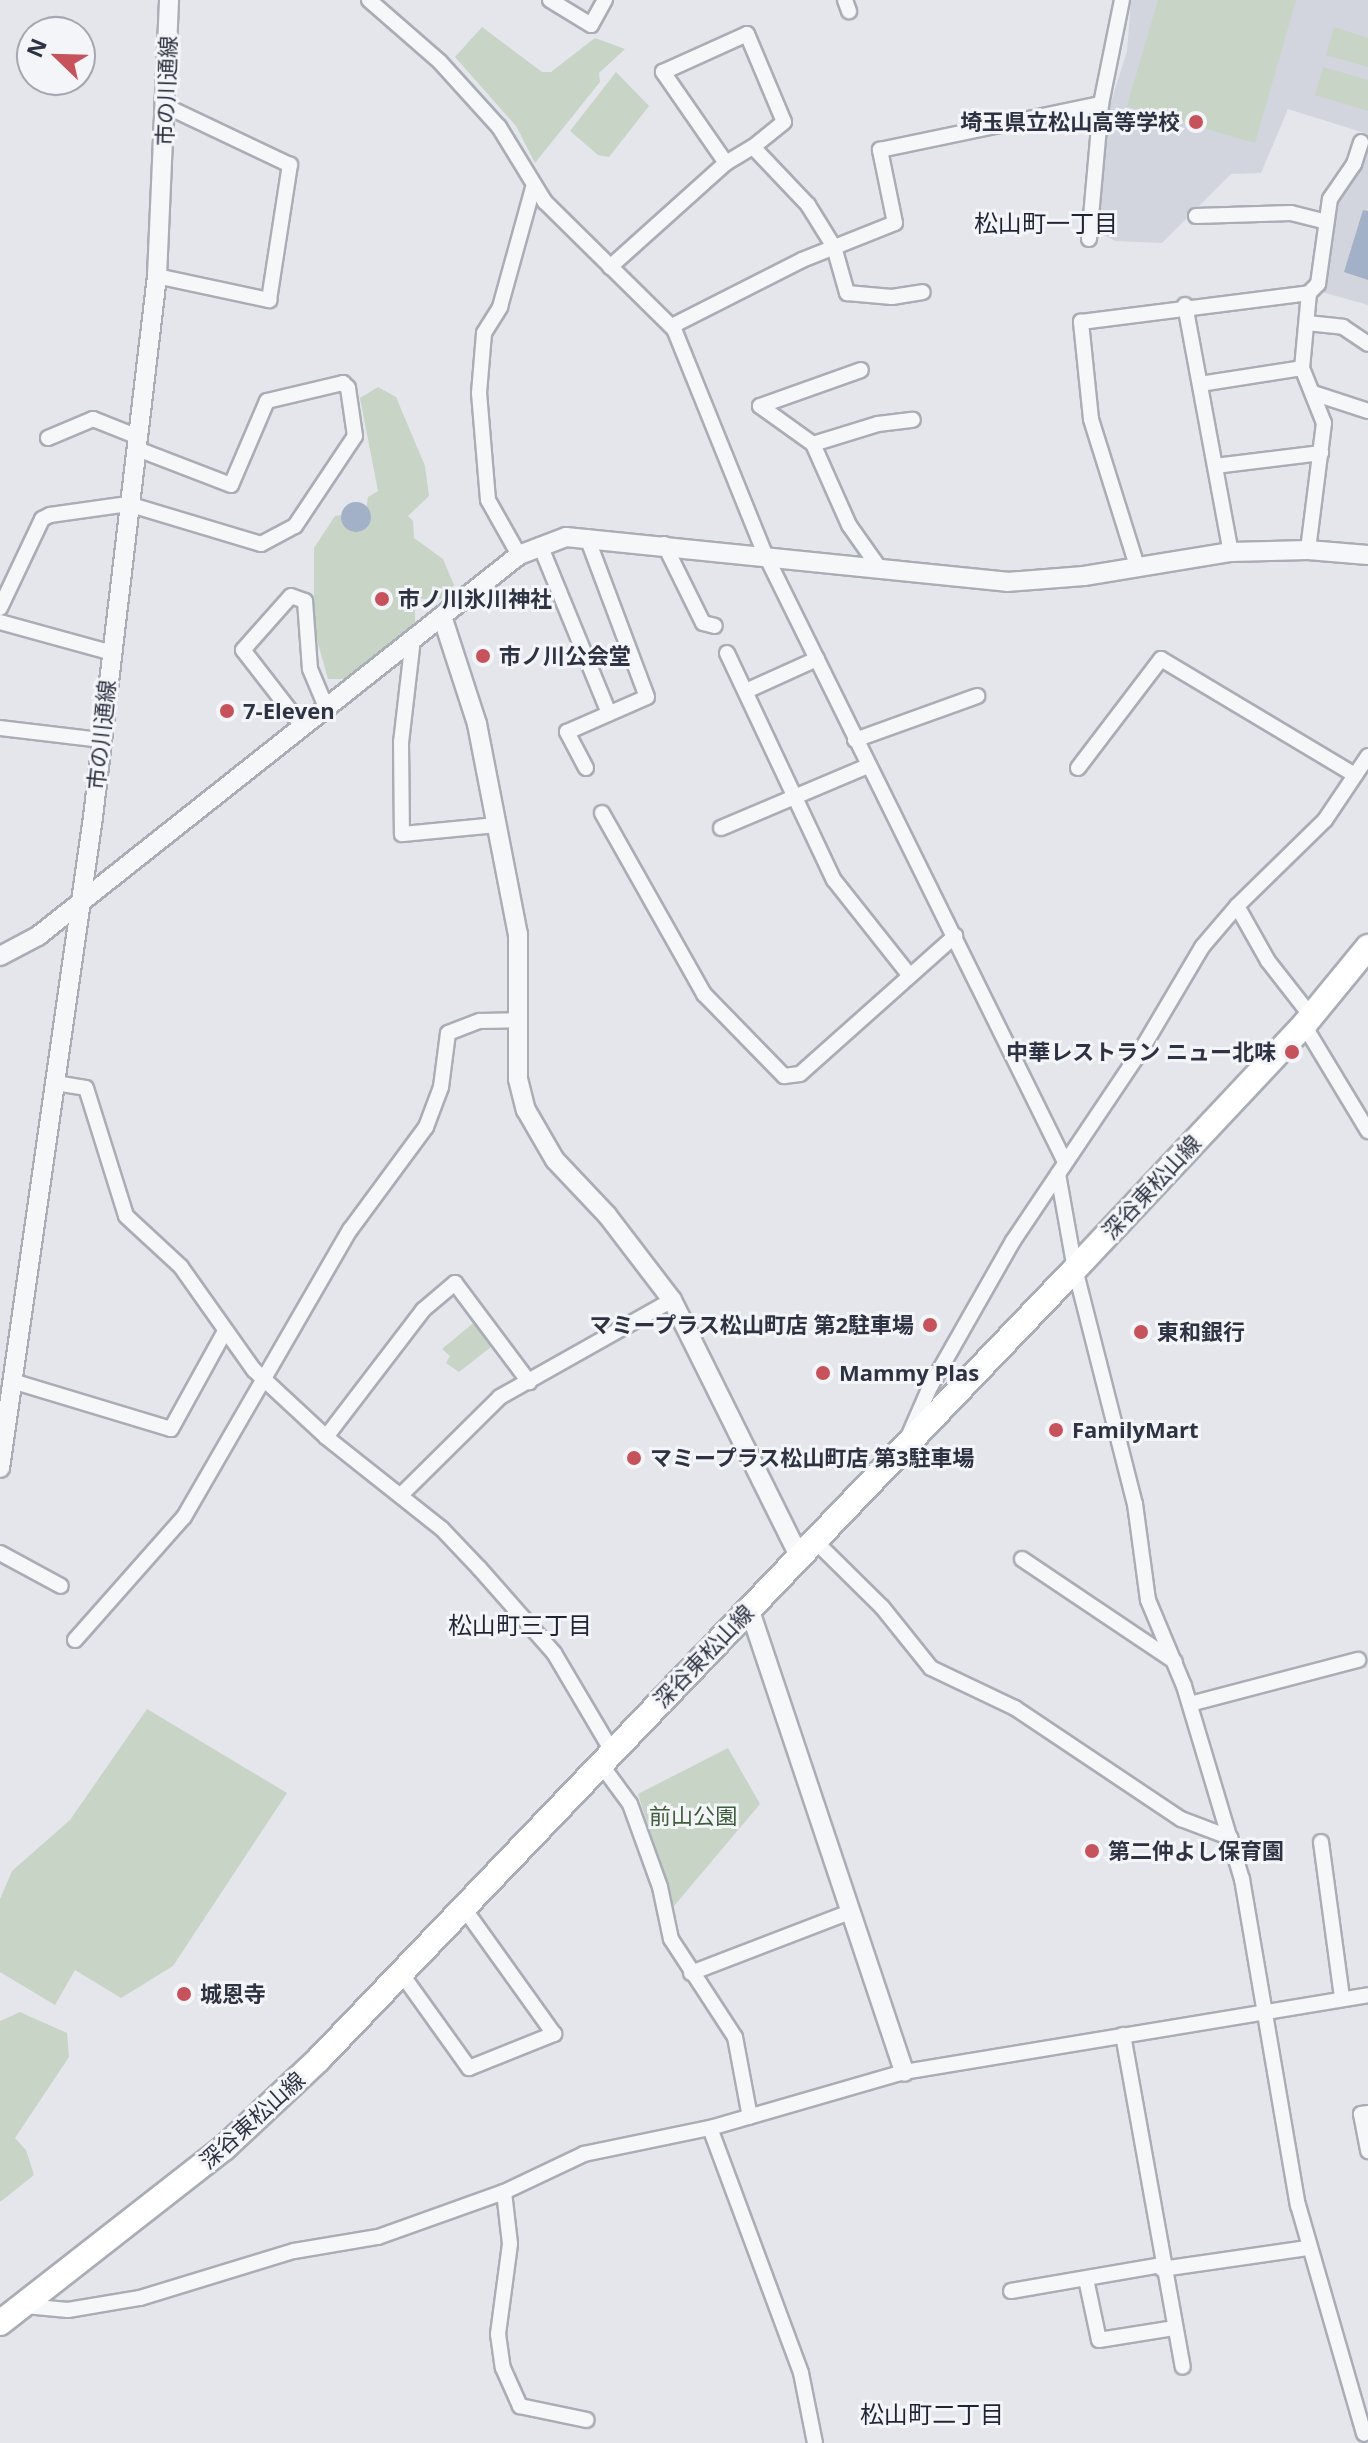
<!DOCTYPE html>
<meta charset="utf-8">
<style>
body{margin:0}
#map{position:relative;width:1368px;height:2443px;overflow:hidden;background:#e4e6eb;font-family:"Open Sans","Noto Sans JP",sans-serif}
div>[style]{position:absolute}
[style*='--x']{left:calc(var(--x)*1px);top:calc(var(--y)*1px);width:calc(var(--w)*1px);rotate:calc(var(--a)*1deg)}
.built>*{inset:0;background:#d2d5dd}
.green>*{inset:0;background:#c8d4c6}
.water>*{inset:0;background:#a2b1c8}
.round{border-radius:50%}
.roads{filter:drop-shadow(2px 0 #a9adb5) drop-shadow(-2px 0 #a9adb5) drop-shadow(0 2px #a9adb5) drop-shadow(0 -2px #a9adb5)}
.minor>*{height:14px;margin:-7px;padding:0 7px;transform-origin:7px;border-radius:7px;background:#f6f7f9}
.tertiary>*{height:18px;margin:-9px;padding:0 9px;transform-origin:9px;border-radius:9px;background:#f6f7f9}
.primary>*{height:24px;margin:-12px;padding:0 12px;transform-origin:12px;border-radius:12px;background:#fff}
.dots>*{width:22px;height:22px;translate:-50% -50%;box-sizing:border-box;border:4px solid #f4f5f8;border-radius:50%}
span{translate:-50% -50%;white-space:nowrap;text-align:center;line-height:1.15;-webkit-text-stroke:6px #f4f5f8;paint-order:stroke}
.street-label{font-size:22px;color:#2d3342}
.poi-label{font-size:22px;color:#2d3342;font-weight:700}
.right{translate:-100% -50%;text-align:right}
.left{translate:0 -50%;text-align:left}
.park-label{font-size:22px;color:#3f5d3b}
.neighbourhood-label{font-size:24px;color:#1e2433}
.north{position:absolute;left:16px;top:16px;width:80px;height:80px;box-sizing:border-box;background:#f4f5f8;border:2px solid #a4a7af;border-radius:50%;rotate:293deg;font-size:22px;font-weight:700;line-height:32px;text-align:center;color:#2d3342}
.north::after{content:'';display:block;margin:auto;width:28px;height:36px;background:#c6535b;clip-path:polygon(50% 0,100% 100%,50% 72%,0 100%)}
</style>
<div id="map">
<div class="built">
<i style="clip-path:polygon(1131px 0,1368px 0,1368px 134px,1288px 109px,1261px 173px,1231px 174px,1162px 243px,1115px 241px,1099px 232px,1095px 224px,1111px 102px,1127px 51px)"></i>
<i style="clip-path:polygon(1368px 135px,1368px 305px,1318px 291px,1334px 204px,1358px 170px)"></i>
</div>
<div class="green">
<i style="clip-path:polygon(1158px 0,1296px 0,1255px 143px,1127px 106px)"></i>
<i style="clip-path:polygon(482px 27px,542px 72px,551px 72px,595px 38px,625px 49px,599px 73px,600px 82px,535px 163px,516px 126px,455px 57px)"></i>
<i style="clip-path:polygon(1334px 27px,1368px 38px,1368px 67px,1326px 55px)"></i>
<i style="clip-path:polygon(1323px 67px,1368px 80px,1368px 111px,1315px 95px)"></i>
<i style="clip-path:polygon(616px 72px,649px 106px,609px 157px,598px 155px,570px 131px)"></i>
<i style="clip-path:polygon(378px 387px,396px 397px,425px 466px,429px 496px,408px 516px,413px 521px,414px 538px,443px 559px,454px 585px,441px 599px,415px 599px,415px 623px,344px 679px,328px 679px,314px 629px,314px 548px,335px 516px,366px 511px,368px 497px,378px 491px,360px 398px)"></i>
<i style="clip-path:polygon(477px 1320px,496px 1343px,459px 1372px,446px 1363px,450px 1356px,442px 1349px)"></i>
<i style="clip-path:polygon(147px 1709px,287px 1793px,173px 1966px,121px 1998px,75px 1970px,55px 2005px,0 1972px,0 1899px,12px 1871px,70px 1820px)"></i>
<i style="clip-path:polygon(728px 1748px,760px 1804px,674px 1906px,638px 1794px)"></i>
<i style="clip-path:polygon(20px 2012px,67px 2033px,69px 2057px,15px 2138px,26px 2150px,34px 2175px,0 2202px,0 2021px)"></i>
</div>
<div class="water">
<i style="clip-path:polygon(1363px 210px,1368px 211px,1368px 280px,1344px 272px)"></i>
<i class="round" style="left:341px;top:502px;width:30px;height:30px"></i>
</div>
<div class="roads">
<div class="minor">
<i style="--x:369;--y:0;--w:94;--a:41.1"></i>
<i style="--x:440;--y:62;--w:88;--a:47.8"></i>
<i style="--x:499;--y:127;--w:88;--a:58.5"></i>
<i style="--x:545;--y:202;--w:181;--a:44.6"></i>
<i style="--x:674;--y:329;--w:243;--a:68"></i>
<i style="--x:765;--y:554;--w:678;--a:63.74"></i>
<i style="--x:550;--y:0;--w:48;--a:31.4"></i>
<i style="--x:591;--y:25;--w:29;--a:-61"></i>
<i style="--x:845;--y:0;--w:12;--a:70"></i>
<i style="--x:726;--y:163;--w:111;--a:-124.7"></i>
<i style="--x:663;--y:72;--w:92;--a:-24.3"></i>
<i style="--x:747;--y:34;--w:95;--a:67.2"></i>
<i style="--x:784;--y:122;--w:40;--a:141"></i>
<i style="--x:1196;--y:216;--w:95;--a:-1.8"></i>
<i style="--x:1291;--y:213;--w:34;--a:14"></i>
<i style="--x:1089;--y:239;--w:136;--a:-84.9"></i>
<i style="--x:1101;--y:104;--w:106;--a:-78.6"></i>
<i style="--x:610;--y:267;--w:156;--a:-41.9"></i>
<i style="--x:726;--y:163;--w:31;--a:-31"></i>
<i style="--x:753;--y:147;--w:80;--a:46.5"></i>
<i style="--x:808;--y:205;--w:49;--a:58.2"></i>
<i style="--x:834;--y:247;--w:48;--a:74.2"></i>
<i style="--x:847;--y:293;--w:45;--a:5.1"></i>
<i style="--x:892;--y:297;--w:31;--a:-9"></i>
<i style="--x:157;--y:276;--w:115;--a:12.1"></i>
<i style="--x:269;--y:300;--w:137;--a:-81.2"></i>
<i style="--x:290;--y:165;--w:137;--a:-154.6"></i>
<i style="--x:1309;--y:293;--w:13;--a:-45"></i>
<i style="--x:1318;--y:284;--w:86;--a:-82"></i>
<i style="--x:1330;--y:199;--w:42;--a:-55.6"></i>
<i style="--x:1354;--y:164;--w:23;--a:-72"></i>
<i style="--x:1185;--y:305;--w:251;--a:79.5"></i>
<i style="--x:1307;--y:323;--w:36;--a:6"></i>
<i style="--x:1343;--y:327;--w:30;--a:34"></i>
<i style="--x:672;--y:326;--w:146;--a:-26.9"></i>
<i style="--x:802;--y:260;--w:100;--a:-21.7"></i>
<i style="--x:895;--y:223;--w:75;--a:-101.6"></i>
<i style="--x:880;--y:150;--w:226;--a:-11.8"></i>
<i style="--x:1200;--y:384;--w:103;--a:-8.9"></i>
<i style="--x:1313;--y:393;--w:58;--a:18.1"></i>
<i style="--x:760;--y:406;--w:65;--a:35.6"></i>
<i style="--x:813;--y:444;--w:89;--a:66"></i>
<i style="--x:849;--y:525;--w:54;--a:54.8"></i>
<i style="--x:760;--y:406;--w:107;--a:-19.6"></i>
<i style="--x:48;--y:438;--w:49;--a:-22.9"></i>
<i style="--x:93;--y:419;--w:46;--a:21.6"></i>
<i style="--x:813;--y:444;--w:68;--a:-17.1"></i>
<i style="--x:878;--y:424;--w:35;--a:-7"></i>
<i style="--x:1215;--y:466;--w:107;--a:-7"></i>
<i style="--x:664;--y:544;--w:88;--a:63.7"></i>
<i style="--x:703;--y:623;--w:12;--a:14"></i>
<i style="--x:540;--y:545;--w:182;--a:67.7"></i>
<i style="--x:519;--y:555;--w:63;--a:-119.4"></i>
<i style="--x:488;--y:500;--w:107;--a:-94.8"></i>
<i style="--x:479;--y:393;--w:60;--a:-85.2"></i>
<i style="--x:484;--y:333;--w:31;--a:-58"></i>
<i style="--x:500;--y:307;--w:123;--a:-74.5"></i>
<i style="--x:1137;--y:566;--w:154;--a:-107.4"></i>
<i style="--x:1091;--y:419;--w:98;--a:-95.9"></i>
<i style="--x:1081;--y:322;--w:230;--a:-7.2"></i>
<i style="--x:1309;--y:293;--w:75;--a:95.3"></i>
<i style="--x:1302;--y:368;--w:59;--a:68.2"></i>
<i style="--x:1324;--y:423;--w:128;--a:97.2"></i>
<i style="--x:0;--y:608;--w:98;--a:-64.7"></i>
<i style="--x:42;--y:519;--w:9;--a:-27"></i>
<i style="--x:50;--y:515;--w:79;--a:-8"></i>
<i style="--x:128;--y:504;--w:139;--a:16.7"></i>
<i style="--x:261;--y:544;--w:38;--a:-28"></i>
<i style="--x:295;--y:526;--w:108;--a:-56.3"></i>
<i style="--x:355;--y:436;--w:49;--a:-98.3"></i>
<i style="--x:348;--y:388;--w:7;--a:-135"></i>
<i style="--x:343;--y:383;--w:78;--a:166.7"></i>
<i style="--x:267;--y:401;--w:91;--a:113.2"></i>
<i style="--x:231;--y:485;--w:103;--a:-158.9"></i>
<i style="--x:0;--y:622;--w:113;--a:15.4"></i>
<i style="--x:413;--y:639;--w:104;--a:96.6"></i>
<i style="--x:401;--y:742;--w:92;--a:89.4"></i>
<i style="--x:402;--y:834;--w:96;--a:-5.4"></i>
<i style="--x:727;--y:653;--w:251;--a:64.8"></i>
<i style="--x:834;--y:880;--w:122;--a:51.6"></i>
<i style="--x:746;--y:691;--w:78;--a:-24.3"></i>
<i style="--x:302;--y:726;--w:96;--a:-127.8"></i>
<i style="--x:243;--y:650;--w:72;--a:-48.4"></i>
<i style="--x:291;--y:596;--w:15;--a:20"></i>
<i style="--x:305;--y:601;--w:68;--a:85.8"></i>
<i style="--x:310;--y:669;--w:41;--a:67.2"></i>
<i style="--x:0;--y:728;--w:102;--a:6.8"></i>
<i style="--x:855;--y:740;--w:130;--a:-19.8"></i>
<i style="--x:586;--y:768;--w:41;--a:-117.8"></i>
<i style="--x:567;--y:732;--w:87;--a:-23.6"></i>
<i style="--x:647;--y:697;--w:171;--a:-110.6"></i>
<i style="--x:1078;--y:768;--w:137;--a:-52.7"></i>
<i style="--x:1161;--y:659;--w:226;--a:30.9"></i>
<i style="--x:602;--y:813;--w:208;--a:60.6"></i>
<i style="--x:704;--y:994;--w:115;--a:45.7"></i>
<i style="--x:784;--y:1076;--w:16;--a:-7"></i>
<i style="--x:800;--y:1074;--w:208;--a:-41.7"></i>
<i style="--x:721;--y:828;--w:160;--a:-22.9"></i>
<i style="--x:1237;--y:906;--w:63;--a:60.6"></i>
<i style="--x:1268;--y:961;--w:70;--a:52"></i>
<i style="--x:1304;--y:1025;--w:124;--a:58.9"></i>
<i style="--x:55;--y:1083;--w:31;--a:9"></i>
<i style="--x:86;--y:1088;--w:134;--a:72.6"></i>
<i style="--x:126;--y:1216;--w:75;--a:42.8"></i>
<i style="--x:181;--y:1267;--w:126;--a:54.7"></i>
<i style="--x:254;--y:1370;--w:98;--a:42.9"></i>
<i style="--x:326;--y:1437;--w:148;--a:38.4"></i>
<i style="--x:442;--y:1529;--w:55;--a:46.5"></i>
<i style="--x:480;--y:1569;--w:112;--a:48.6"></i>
<i style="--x:554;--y:1653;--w:114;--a:59.4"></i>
<i style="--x:1058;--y:1174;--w:97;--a:79.9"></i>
<i style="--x:1075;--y:1269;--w:243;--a:75.7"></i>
<i style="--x:1135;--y:1504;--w:97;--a:82.3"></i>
<i style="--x:1148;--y:1600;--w:93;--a:67.3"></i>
<i style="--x:1184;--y:1686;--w:202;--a:73.3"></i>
<i style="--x:1242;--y:1879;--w:331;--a:80.3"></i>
<i style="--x:1298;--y:2205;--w:238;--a:73.9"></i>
<i style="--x:12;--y:1381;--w:166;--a:16.8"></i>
<i style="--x:171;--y:1429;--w:110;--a:-61.1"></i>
<i style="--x:326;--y:1437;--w:160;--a:-52.6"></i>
<i style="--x:423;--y:1310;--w:42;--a:-40.2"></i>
<i style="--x:455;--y:1283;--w:124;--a:53.2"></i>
<i style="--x:908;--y:1437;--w:55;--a:-66.3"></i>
<i style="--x:930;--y:1387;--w:168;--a:-60.4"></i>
<i style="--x:1013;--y:1241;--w:228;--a:-56.1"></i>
<i style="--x:1140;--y:1052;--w:122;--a:-59.4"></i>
<i style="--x:1202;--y:947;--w:54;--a:-49.5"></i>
<i style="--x:1237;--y:906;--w:123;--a:-44.3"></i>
<i style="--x:1325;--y:820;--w:77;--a:-56.1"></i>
<i style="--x:401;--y:1495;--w:139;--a:-44.7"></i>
<i style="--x:500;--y:1397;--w:197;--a:-29.4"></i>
<i style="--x:814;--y:1540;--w:95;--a:44.6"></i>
<i style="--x:882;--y:1607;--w:78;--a:51.2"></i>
<i style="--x:931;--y:1668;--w:93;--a:25.5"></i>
<i style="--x:1015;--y:1708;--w:200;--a:33.8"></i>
<i style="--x:1181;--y:1819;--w:53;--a:20.8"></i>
<i style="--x:0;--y:1553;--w:69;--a:28.4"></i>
<i style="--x:1022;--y:1559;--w:184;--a:33.9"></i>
<i style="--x:75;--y:1640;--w:164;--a:-48.5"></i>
<i style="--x:184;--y:1517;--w:332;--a:-60"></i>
<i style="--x:350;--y:1230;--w:128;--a:-53.6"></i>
<i style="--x:426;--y:1127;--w:43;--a:-69.4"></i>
<i style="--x:441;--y:1087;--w:54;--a:-82.6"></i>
<i style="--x:448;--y:1033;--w:34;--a:-21"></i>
<i style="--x:480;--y:1021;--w:39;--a:-1"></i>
<i style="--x:1190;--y:1704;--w:174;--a:-14.7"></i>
<i style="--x:600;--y:1763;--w:51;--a:53.8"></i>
<i style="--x:630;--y:1804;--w:88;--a:70.1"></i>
<i style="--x:660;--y:1887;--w:53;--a:78.1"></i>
<i style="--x:671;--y:1939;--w:117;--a:56.9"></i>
<i style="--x:735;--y:2037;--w:81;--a:79.4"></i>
<i style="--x:1321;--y:1842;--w:156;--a:82.3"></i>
<i style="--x:401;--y:1973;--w:117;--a:54.4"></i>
<i style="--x:469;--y:2068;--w:92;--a:-21.8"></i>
<i style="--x:554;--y:2034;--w:156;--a:-125.6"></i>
<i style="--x:691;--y:1973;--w:170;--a:-21"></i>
<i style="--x:1123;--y:2035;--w:337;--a:79.8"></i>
<i style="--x:1368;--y:2113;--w:7;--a:172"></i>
<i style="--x:1361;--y:2114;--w:38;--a:79"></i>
<i style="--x:710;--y:2128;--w:261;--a:69.6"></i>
<i style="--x:801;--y:2373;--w:71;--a:78.7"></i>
<i style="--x:504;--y:2192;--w:52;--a:83.4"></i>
<i style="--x:510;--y:2244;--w:91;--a:97.6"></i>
<i style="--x:498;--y:2334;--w:34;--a:82"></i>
<i style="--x:503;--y:2368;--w:42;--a:65.9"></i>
<i style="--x:520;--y:2406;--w:68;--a:11.8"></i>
<i style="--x:1162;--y:2269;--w:147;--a:-8.2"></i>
<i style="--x:1086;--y:2279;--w:62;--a:78"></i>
<i style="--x:1099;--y:2340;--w:77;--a:-9"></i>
<i style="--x:1011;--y:2291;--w:152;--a:-9.8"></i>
<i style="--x:25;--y:2306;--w:43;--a:5.3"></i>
<i style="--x:68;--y:2310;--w:73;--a:-9.5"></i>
<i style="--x:140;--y:2298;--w:161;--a:-17"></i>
<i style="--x:294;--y:2251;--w:85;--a:-9.5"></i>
<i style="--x:378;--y:2237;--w:134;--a:-19.7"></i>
<i style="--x:504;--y:2192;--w:89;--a:-25.4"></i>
<i style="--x:584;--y:2154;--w:129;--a:-11.7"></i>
<i style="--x:710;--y:2128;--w:202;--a:-16.1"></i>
<i style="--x:904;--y:2072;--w:470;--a:-9.4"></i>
</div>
<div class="tertiary">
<i style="--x:442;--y:616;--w:114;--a:72"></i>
<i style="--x:477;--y:724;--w:214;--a:79"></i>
<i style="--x:518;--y:934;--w:145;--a:90"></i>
<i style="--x:518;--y:1079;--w:32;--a:76"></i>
<i style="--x:526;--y:1110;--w:58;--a:59.9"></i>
<i style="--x:555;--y:1160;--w:76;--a:46.6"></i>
<i style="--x:607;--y:1215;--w:107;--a:52.6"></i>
<i style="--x:672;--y:1300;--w:286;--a:63.6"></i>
<i style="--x:0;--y:956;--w:43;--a:-27.8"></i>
<i style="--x:38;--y:936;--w:614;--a:-38.38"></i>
<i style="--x:519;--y:555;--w:50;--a:-21"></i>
<i style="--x:566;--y:537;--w:443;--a:5.8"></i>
<i style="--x:1007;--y:582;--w:77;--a:-4.5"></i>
<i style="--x:1084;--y:576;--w:149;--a:-9.3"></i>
<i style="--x:1231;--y:552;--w:77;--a:-1.5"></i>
<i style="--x:1308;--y:550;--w:60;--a:4.8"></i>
<i style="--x:0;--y:1468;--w:658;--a:-81.87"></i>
<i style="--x:93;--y:817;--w:545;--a:-83.25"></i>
<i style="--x:157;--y:276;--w:276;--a:-87.5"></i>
<i style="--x:749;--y:1608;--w:489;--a:71.5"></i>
</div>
<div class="primary">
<i style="--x:0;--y:2323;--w:284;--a:-38"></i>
<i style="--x:224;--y:2148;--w:130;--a:-43.1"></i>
<i style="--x:319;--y:2059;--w:1093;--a:-46.26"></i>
<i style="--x:1075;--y:1269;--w:335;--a:-46.8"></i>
<i style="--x:1304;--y:1025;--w:101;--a:-50.6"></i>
</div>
</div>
<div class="dots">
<i style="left:1196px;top:122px;background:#c6535b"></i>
<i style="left:382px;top:599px;background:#c6535b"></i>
<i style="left:483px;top:656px;background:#c6535b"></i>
<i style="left:227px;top:711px;background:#c6535b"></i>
<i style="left:1292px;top:1052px;background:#c6535b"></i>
<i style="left:930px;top:1325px;background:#c6535b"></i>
<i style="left:1141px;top:1332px;background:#c6535b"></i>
<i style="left:823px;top:1373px;background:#c6535b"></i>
<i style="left:1056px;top:1430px;background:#c6535b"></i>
<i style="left:634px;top:1458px;background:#c6535b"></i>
<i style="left:1092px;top:1851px;background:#c6535b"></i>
<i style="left:184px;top:1994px;background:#c6535b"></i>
</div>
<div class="street-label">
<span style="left:166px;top:91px;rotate:-88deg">市の川通線</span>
<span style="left:101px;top:735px;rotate:-84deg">市の川通線</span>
<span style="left:1151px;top:1187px;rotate:-47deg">深谷東松山線</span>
<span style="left:703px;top:1656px;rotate:-46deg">深谷東松山線</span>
<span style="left:252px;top:2120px;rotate:-42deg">深谷東松山線</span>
</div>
<div class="poi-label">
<span class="right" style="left:1180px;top:122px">埼玉県立松山高等学校</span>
<span class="left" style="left:398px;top:599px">市ノ川氷川神社</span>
<span class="left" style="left:499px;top:656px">市ノ川公会堂</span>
<span class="left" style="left:243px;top:711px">7-Eleven</span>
<span class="right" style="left:1276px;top:1052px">中華レストラン ニュー北味</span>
<span class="right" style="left:914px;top:1325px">マミープラス松山町店 第2駐車場</span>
<span class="left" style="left:1157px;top:1332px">東和銀行</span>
<span class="left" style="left:839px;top:1373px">Mammy Plas</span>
<span class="left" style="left:1072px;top:1430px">FamilyMart</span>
<span class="left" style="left:650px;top:1458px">マミープラス松山町店 第3駐車場</span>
<span class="left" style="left:1108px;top:1851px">第二仲よし保育園</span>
<span class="left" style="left:200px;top:1994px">城恩寺</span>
</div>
<div class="park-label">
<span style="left:693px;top:1816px">前山公園</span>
</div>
<div class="neighbourhood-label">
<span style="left:1046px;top:223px">松山町一丁目</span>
<span style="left:520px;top:1625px">松山町三丁目</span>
<span style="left:932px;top:2414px">松山町二丁目</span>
</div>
<div class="north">N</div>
</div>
